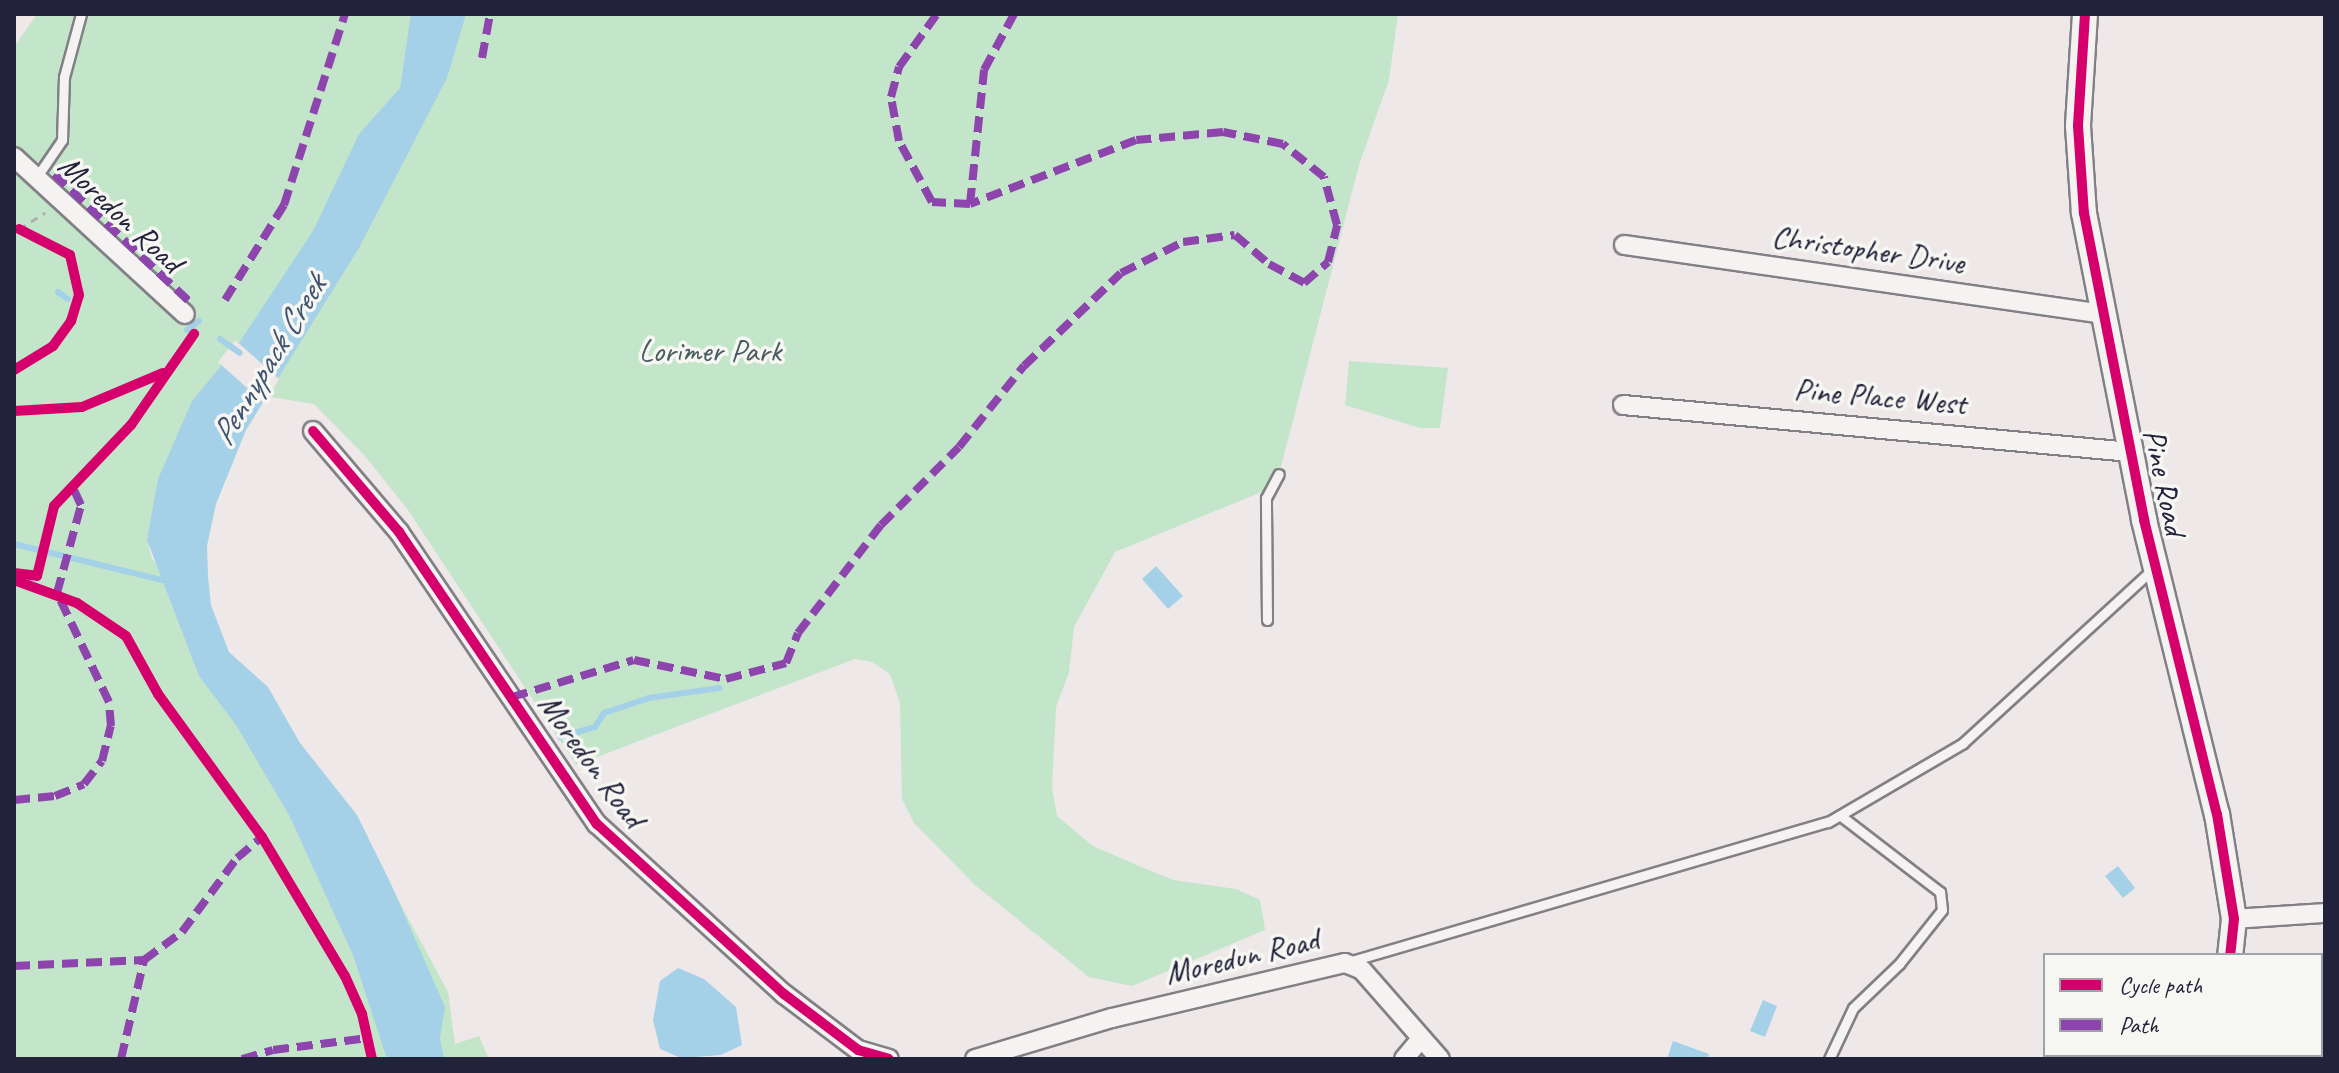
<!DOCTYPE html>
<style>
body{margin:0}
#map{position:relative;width:2339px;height:1073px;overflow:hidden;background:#eee8e9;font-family:Caveat,sans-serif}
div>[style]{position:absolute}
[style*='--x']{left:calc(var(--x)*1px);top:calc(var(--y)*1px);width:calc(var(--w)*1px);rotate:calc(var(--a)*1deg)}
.green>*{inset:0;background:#c3e5c9}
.water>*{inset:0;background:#a5d1e8}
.pier>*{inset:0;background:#eee8e9}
.stream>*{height:6px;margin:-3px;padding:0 3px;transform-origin:3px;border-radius:3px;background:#a5d1e8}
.path>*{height:3px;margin-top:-1.5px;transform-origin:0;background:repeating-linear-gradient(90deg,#afaeb0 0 8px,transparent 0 14px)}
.roads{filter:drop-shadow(2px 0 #828085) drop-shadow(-2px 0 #828085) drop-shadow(0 2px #828085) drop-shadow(0 -2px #828085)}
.service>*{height:9px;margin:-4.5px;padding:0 4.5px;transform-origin:4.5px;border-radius:4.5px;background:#f4f3f2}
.minor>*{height:18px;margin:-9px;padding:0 9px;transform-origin:9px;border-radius:9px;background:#f4f3f2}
.tertiary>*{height:24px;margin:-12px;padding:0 12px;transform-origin:12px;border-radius:12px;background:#f4f3f2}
.quiet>*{height:8px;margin-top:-4px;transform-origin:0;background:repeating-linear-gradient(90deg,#8e44ad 0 16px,transparent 0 24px)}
.cycleway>*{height:10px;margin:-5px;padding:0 5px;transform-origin:5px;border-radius:5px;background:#d6006c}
span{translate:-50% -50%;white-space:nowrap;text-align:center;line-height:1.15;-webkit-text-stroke:7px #f6f6f2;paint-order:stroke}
.street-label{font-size:32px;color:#22223b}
.park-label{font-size:32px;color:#485c5e}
.water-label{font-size:34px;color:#40546f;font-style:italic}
.frame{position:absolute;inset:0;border:16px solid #22223b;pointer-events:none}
.legend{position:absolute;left:2043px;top:953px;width:280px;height:104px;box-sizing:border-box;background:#f6f6f2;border:2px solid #a1a1a9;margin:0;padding:10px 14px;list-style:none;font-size:24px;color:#22223b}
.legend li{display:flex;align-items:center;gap:16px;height:40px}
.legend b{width:40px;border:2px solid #a1a1a9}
</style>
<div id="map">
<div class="green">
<i style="clip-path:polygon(37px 14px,1398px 14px,1389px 80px,1359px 165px,1276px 486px,1115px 552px,1074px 627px,1069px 672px,1056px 707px,1052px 787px,1057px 816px,1093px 846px,1139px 866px,1173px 880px,1236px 889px,1260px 900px,1265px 930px,1132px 986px,1089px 977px,974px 884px,914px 823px,902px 799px,900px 703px,890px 674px,872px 662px,855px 659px,576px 765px,408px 510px,365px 456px,314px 404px,251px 394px,147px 536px,151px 557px,394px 892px,448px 992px,455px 1044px,479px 1036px,489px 1059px,14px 1059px,14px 47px)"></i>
<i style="clip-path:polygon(1349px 361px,1448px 368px,1440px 428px,1420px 428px,1345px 405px)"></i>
</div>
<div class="water">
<i style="clip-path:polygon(411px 14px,466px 14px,447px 78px,359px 248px,246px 430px,216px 504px,207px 546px,208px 576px,211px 605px,229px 652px,268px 687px,300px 743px,357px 815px,391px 884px,445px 1007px,440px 1038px,444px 1059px,387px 1059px,353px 955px,289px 815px,236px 725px,199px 676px,147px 540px,158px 479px,192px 401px,235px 349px,313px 231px,359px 134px,400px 88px)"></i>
<i style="clip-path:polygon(1156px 566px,1183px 596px,1168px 609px,1142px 579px)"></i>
<i style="clip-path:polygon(2118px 866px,2135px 888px,2123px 898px,2105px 876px)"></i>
<i style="clip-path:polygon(678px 968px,704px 979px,736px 1007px,742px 1045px,721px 1055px,681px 1058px,660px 1049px,653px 1020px,660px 981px)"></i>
<i style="clip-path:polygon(1763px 1000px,1777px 1006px,1765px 1037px,1750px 1031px)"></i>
<i style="clip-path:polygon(1673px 1041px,1709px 1054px,1708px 1059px,1667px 1059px)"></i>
</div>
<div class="pier">
<i style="clip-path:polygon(235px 340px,279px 379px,265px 404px,218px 362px)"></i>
</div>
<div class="stream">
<i style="--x:58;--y:292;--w:12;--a:35"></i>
<i style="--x:187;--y:330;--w:15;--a:-37"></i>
<i style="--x:220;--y:339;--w:24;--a:35"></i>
<i style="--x:14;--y:544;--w:156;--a:13.7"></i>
<i style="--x:560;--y:737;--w:36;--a:-16"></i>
<i style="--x:595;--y:727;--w:17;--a:-57"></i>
<i style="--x:604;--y:713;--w:47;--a:-18.4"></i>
<i style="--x:649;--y:698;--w:71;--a:-8.1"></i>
</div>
<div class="path">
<i style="--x:19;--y:229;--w:31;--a:-32"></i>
</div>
<div class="roads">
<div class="service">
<i style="--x:36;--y:178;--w:46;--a:-55.6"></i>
<i style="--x:62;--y:140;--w:63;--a:-88.2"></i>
<i style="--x:64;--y:77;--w:65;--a:-74.9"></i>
<i style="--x:1267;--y:620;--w:122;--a:-90.5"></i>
<i style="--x:1266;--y:498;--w:27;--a:-62"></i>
<i style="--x:1348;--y:962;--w:500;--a:-16.3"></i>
<i style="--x:1828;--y:822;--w:156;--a:-30.3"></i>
<i style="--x:1963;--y:743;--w:256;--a:-42.5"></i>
<i style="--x:1829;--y:1059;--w:56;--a:-64.8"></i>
<i style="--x:1853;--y:1008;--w:64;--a:-43.7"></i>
<i style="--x:1899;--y:964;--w:69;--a:-51.5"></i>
<i style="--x:1942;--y:910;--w:18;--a:-96"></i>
<i style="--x:1940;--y:892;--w:125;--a:-142.5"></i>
</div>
<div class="minor">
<i style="--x:14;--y:157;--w:232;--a:42.6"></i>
<i style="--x:1624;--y:245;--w:485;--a:8.2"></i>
<i style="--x:1623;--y:405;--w:510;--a:5.29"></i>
<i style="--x:313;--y:431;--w:133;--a:49.6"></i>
<i style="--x:399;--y:532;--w:353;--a:55.9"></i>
<i style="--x:597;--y:824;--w:253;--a:42.3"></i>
<i style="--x:784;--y:994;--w:93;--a:37.1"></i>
<i style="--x:858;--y:1050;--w:32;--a:16"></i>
<i style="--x:2234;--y:919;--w:91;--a:-3.8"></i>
<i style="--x:975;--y:1059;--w:143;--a:-16.7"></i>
<i style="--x:1112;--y:1018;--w:239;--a:-13.3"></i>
<i style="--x:1345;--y:963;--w:18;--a:22"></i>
<i style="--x:1362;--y:970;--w:118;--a:48.8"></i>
<i style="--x:1404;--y:1059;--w:26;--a:-50"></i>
</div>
<div class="tertiary">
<i style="--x:2085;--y:14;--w:112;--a:93.6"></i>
<i style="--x:2078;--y:126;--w:87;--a:86.1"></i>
<i style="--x:2084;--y:213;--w:313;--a:78.9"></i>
<i style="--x:2144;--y:520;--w:303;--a:76.1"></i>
<i style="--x:2217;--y:814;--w:106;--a:80.8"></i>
<i style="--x:2234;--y:919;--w:36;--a:96"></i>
<i style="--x:2207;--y:1059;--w:4;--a:-63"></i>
</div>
</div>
<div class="quiet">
<i style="--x:482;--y:58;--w:45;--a:-79.7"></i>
<i style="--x:54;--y:174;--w:191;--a:43.3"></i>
<i style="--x:970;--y:204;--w:135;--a:-84"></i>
<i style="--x:984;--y:70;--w:64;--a:-61.8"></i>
<i style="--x:225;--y:300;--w:112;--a:-58.2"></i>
<i style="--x:284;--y:205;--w:201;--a:-72.3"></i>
<i style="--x:512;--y:697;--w:127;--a:-16.9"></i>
<i style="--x:634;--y:660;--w:94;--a:11.7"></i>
<i style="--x:726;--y:679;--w:62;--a:-14.9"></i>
<i style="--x:786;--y:663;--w:32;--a:-68"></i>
<i style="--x:798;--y:633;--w:136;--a:-52.5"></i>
<i style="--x:881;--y:525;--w:110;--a:-45"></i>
<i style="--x:959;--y:447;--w:104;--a:-51.3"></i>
<i style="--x:1024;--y:366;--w:134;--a:-43.8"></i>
<i style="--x:1121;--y:273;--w:69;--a:-26.6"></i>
<i style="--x:1183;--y:242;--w:52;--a:-7.7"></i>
<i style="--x:1235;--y:235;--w:45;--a:40.5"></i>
<i style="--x:1269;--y:264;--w:40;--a:28"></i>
<i style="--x:1304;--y:283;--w:32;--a:-41"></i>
<i style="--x:1328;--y:262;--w:38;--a:-76"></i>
<i style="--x:1337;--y:225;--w:50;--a:-105.2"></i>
<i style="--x:1324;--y:177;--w:53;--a:-141.2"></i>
<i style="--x:1283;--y:144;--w:61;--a:-168.7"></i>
<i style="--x:1223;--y:132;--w:87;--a:174.7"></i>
<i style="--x:1136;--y:140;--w:178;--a:158.9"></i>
<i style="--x:970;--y:204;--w:38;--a:-177"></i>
<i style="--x:932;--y:202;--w:69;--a:-118.4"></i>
<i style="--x:899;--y:141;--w:45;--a:-100.3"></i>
<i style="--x:891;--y:97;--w:31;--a:-75"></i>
<i style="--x:899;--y:67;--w:65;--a:-54.4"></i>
<i style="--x:14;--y:800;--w:41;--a:-5.6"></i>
<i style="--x:55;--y:796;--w:31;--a:-22"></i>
<i style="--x:84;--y:784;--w:29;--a:-52"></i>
<i style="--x:102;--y:761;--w:36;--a:-76"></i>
<i style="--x:111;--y:726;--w:24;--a:-95"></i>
<i style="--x:109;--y:702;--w:121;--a:-115.5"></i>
<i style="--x:57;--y:593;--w:91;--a:-74.7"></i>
<i style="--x:81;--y:505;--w:19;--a:-115"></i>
<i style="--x:14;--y:966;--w:130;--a:-2.6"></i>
<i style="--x:121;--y:1059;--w:102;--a:-76.9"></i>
<i style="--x:144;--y:960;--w:47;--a:-36.4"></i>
<i style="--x:182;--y:932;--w:92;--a:-53.4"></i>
<i style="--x:237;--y:858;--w:33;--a:-40"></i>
<i style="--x:242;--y:1059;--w:32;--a:-16"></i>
<i style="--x:273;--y:1050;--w:96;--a:-7.2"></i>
</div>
<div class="cycleway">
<i style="--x:2085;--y:14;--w:112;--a:93.6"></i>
<i style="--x:2078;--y:126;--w:87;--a:86.1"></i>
<i style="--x:2084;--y:213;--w:313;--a:78.9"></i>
<i style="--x:2144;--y:520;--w:303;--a:76.1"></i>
<i style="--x:2217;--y:814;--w:106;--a:80.8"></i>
<i style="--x:2234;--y:919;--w:36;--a:96"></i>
<i style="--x:14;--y:370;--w:46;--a:-31.6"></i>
<i style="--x:53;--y:346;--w:31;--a:-54"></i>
<i style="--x:71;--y:321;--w:27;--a:-73"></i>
<i style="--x:79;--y:295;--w:41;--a:-102.7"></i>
<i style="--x:70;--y:255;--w:57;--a:-153"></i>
<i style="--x:14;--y:411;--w:68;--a:-3.4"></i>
<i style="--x:82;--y:407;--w:88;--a:-22.8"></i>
<i style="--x:313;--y:431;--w:133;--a:49.6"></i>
<i style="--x:399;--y:532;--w:353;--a:55.9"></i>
<i style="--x:597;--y:824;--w:253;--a:42.3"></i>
<i style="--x:784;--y:994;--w:93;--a:37.1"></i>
<i style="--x:858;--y:1050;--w:32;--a:16"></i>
<i style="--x:14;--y:573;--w:23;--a:7"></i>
<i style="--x:37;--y:576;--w:72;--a:-76.3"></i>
<i style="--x:54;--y:506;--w:112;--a:-46.5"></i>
<i style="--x:131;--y:425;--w:111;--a:-55.3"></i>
<i style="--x:14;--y:580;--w:67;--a:20.1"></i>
<i style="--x:77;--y:603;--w:59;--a:34"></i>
<i style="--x:126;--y:636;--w:66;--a:61.1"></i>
<i style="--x:158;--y:694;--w:177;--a:54"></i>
<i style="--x:262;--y:837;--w:162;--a:59.2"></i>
<i style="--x:345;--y:976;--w:42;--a:65.9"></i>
<i style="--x:362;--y:1014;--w:46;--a:77.5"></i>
</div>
<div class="street-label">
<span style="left:120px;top:214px;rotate:43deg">Moredon Road</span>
<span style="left:1868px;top:250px;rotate:8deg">Christopher Drive</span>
<span style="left:1880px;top:397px;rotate:5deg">Pine Place West</span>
<span style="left:2164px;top:482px;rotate:78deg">Pine Road</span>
<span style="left:591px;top:761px;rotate:54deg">Moredon Road</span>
<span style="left:1242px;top:957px;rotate:-13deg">Moredun Road</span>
</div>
<div class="park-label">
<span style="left:710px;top:351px">Lorimer Park</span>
</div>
<div class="water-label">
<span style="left:268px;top:360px;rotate:-59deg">Pennypack Creek</span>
</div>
<div class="frame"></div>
<ul class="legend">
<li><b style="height:10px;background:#d6006c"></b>Cycle path</li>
<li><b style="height:10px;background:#8e44ad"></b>Path</li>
</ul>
</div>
